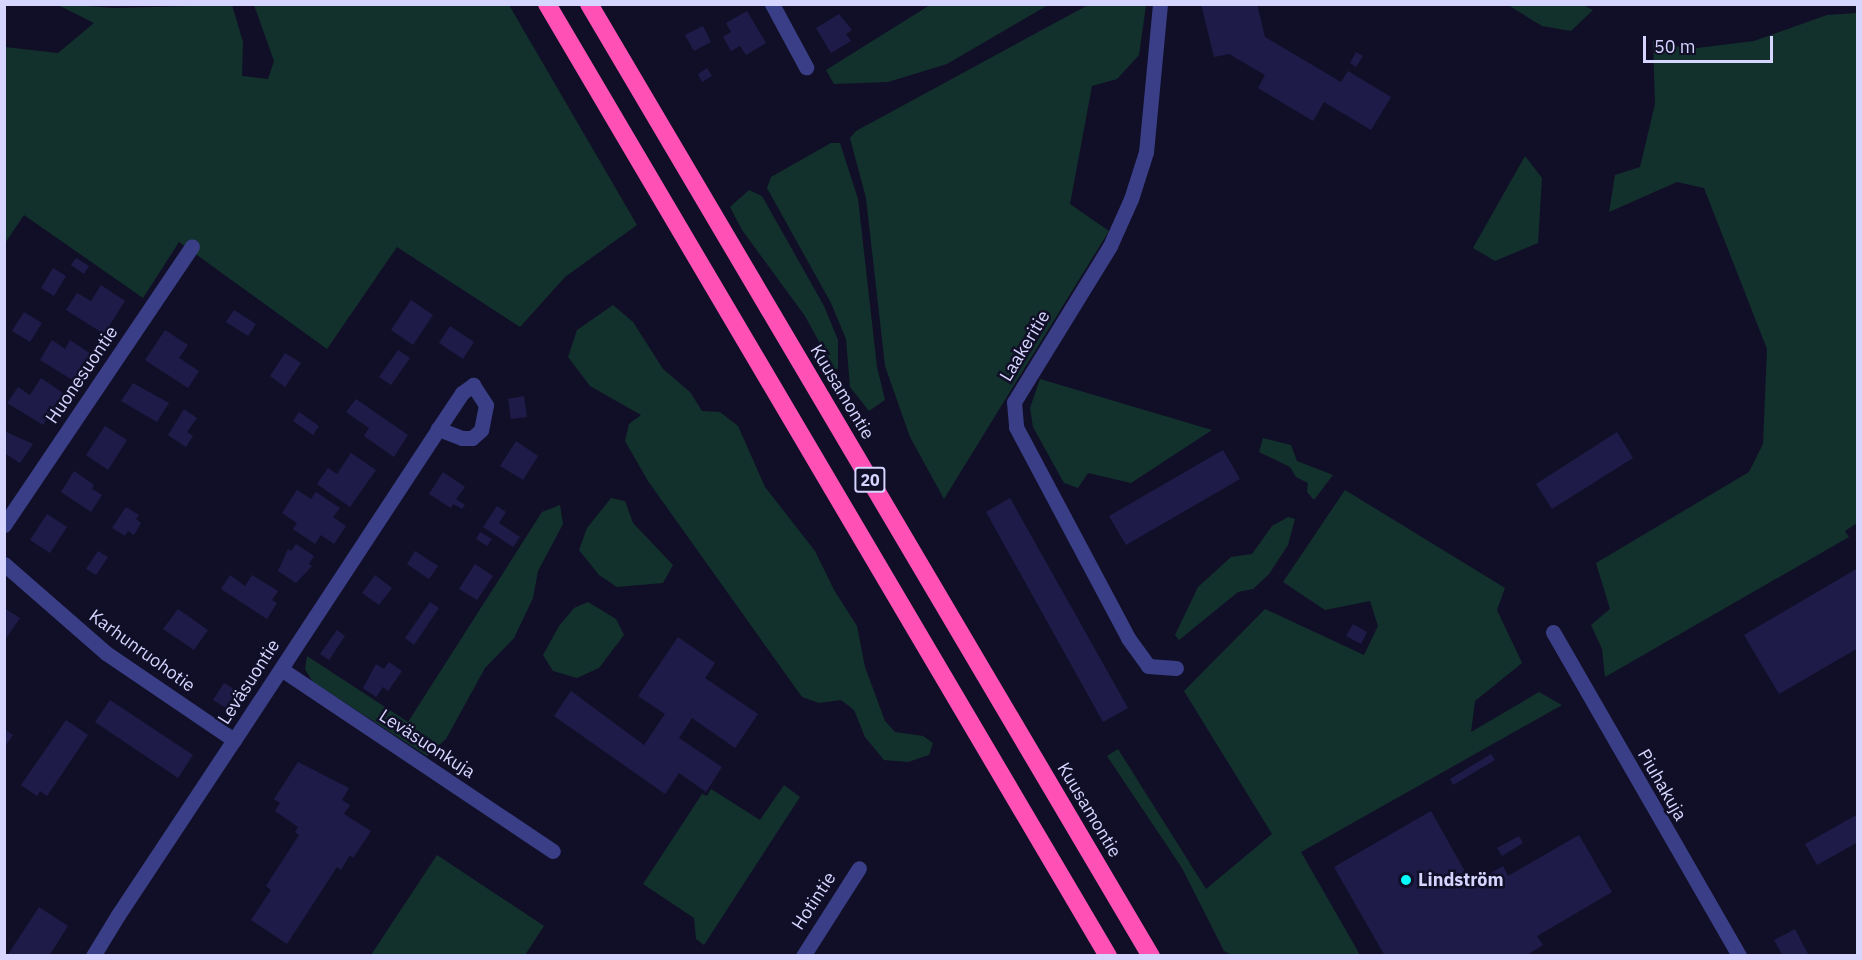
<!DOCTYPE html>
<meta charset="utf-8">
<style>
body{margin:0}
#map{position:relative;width:1862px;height:960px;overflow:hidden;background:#110f27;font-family:"IBM Plex Sans",sans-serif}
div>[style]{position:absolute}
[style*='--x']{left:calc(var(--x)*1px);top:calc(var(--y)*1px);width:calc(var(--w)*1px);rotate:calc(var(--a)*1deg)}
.green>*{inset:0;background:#12312c}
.building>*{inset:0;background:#1f1b48}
.street>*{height:15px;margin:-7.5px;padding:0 7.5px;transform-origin:7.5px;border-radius:7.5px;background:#393e86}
.highway>*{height:18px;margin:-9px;padding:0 9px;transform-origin:9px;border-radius:9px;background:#ff50b6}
.dots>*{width:16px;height:16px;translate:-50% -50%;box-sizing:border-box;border:3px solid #110f27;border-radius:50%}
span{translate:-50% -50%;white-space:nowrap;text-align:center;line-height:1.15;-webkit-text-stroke:5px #110f27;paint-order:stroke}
.shield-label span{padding:2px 4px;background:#110f27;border:2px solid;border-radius:4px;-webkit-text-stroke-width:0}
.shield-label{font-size:16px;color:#d5d5ff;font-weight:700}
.street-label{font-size:18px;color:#d5d5ff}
.poi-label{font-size:18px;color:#d5d5ff;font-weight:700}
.left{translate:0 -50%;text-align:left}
.frame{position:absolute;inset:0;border:6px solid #d5d5ff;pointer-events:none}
.scale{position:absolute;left:1643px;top:36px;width:130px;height:27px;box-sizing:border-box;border:3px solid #d5d5ff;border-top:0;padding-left:8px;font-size:18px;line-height:21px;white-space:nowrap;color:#d5d5ff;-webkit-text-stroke:4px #110f27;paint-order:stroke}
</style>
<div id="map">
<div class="green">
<i style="clip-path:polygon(56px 4px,114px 8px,232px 5px,243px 42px,242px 76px,268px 79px,274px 61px,254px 5px,509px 5px,637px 225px,565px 277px,520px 327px,397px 247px,327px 349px,179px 242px,143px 298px,24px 215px,5px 243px,5px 47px,58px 53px,94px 23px)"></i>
<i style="clip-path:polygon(930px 5px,1048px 5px,947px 64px,888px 82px,834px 84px,826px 70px)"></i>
<i style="clip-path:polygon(1088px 5px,1146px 5px,1139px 55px,1117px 79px,1092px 86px,1070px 204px,1109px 231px,944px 499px,910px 437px,885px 366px,866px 198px,850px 138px,856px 131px)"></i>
<i style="clip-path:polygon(1508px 5px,1583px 5px,1593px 10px,1571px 31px,1542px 26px)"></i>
<i style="clip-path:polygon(1857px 13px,1857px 523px,1845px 531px,1849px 537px,1605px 677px,1602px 649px,1591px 625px,1610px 609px,1596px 563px,1749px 472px,1763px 444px,1767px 349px,1704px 188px,1677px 182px,1609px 212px,1615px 175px,1640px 167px,1655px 104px,1653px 41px,1689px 49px,1754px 41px,1827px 15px)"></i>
<i style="clip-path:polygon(831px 143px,840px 143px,858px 199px,877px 367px,885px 400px,869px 411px,850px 387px,846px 339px,831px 303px,767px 188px,771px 177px)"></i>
<i style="clip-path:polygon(1525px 156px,1542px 178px,1538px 243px,1495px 261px,1473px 248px)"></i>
<i style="clip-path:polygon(749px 190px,762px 196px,824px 306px,838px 340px,838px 369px,834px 369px,805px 316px,742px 230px,730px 207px)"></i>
<i style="clip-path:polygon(613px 305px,633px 322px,663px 369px,690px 392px,702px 411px,720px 412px,738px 426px,765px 487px,815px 551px,834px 590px,857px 626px,865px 667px,885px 721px,895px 732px,923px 736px,933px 743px,929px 755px,908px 762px,884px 760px,865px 737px,854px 710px,841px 700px,819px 703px,802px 697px,648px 481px,625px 441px,629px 424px,641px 415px,590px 386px,568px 357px,577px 330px)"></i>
<i style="clip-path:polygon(1040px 379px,1212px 430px,1131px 483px,1088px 473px,1078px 488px,1064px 483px,1033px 427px,1030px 408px)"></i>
<i style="clip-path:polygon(1263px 438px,1291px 445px,1297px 461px,1333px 475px,1314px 500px,1307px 492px,1308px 483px,1296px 477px,1290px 467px,1259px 452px)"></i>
<i style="clip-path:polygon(1345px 490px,1505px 588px,1497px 610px,1522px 663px,1475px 701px,1471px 732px,1539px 692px,1562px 705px,1301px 852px,1360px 955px,1232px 955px,1224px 951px,1182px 868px,1107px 756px,1118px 749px,1206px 889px,1272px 834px,1184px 691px,1265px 609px,1364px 655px,1378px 626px,1370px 601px,1325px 610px,1283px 582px)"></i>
<i style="clip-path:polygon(611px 498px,625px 501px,633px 523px,673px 565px,663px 583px,617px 587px,599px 575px,579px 550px,587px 528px)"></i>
<i style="clip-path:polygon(560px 505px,563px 524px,538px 571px,533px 598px,514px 638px,485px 668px,446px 739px,427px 756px,313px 682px,305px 669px,307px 656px,408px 722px,542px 512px)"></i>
<i style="clip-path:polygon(1288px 517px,1295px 519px,1288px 545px,1269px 574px,1253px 589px,1238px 592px,1179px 640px,1175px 635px,1198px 587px,1231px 557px,1252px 554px,1272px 526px)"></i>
<i style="clip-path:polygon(588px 602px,616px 619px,624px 635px,599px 668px,577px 678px,553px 671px,543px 655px,559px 626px,574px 608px)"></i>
<i style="clip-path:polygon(784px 785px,800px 797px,704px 945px,696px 939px,694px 918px,643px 884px,702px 794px,707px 796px,711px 789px,760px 820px)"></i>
<i style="clip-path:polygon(437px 855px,544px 926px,525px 955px,371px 955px)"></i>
</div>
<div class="building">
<i style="clip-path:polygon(1201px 4px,1257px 4px,1265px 37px,1341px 82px,1348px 71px,1391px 97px,1371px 130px,1324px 102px,1313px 121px,1258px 88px,1265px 75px,1229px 54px,1214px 57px)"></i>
<i style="clip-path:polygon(747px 11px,766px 43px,746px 55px,740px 46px,731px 51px,723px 37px,731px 32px,726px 23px)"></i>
<i style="clip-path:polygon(839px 14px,852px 30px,846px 34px,851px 41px,831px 53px,816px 28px)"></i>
<i style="clip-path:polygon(703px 26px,711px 42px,694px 51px,685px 35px)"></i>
<i style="clip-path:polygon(1356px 52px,1363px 56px,1356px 67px,1350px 63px)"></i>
<i style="clip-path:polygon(707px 68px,712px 76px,702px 82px,698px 74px)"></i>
<i style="clip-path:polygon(76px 258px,89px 266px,84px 274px,71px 265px)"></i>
<i style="clip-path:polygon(53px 268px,66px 276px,54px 296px,41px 288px)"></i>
<i style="clip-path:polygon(101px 285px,125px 301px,104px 334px,66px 310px,77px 293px,91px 301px)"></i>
<i style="clip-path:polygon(411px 300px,433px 315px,413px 345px,391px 330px)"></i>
<i style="clip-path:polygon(234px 310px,256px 324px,248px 336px,226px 322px)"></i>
<i style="clip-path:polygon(24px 312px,42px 323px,30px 342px,12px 331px)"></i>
<i style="clip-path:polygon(450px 326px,474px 342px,463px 359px,439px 343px)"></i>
<i style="clip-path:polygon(165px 330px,188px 345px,179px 358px,199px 371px,188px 388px,145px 360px)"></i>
<i style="clip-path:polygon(52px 340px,65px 349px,70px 340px,91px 354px,74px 381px,40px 360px)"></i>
<i style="clip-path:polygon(398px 350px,410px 358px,391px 385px,379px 377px)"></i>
<i style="clip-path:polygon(285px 353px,301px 363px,285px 387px,270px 376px)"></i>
<i style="clip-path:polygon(41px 378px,63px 393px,43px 425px,7px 403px,18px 387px,30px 395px)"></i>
<i style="clip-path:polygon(133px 383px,169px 403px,157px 422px,121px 401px)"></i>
<i style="clip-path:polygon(524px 396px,527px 417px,511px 419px,508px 399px)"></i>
<i style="clip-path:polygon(356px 399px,408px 435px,394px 457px,364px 436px,369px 428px,346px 412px)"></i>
<i style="clip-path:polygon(184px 409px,197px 418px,187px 432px,193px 436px,186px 447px,168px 435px)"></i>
<i style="clip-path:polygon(299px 412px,319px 426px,313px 435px,293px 421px)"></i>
<i style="clip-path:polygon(105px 426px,127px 440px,108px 470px,86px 455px)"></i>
<i style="clip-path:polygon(4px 431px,33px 444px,20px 463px,4px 453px)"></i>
<i style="clip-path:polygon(1617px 432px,1633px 458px,1552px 509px,1536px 484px)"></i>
<i style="clip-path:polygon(516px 441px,538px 456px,523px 480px,500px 466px)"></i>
<i style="clip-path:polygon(1223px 450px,1240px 479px,1126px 545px,1109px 516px)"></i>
<i style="clip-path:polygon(351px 453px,376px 470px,350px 507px,317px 484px,328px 468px,337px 474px)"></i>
<i style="clip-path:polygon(74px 471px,94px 485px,92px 489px,102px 495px,91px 512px,61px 492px)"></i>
<i style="clip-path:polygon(443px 472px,465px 487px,456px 499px,465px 505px,462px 509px,453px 504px,451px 508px,429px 494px)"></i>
<i style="clip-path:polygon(297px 490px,311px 499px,316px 492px,340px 508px,333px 517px,346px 526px,334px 544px,321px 535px,315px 544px,293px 529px,297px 523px,282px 513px)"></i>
<i style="clip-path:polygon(1010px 498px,1128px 708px,1103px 722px,986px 512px)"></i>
<i style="clip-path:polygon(497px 506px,506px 512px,499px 523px,520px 537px,513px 547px,483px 527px)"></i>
<i style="clip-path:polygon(126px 507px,139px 515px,136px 519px,141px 523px,134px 535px,128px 531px,125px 536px,112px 528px)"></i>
<i style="clip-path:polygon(47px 514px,67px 527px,50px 553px,30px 540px)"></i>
<i style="clip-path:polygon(480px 532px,492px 539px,487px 546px,476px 539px)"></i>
<i style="clip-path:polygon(296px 544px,314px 556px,309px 564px,312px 566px,296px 583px,278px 571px,288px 549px,291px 551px)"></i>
<i style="clip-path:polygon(98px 551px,108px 557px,96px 575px,86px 569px)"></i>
<i style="clip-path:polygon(415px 551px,438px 566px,429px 579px,407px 564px)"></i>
<i style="clip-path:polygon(475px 564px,493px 576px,477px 600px,459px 589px)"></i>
<i style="clip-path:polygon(1858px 568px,1858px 648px,1779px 694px,1744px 635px)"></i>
<i style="clip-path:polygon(230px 575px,245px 586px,252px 575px,278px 591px,272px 600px,277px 603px,267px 619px,221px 589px)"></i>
<i style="clip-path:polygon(375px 575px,392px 588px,379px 605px,362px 593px)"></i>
<i style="clip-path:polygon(430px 602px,439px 608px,414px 645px,405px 638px)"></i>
<i style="clip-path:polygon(4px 608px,20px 618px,4px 641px)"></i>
<i style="clip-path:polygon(178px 609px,208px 630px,194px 650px,163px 629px)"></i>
<i style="clip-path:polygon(1353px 624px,1367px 632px,1361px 644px,1346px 636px)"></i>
<i style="clip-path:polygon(337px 630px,345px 636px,329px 660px,320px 654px)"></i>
<i style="clip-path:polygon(678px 637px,715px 663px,705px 678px,758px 714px,735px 748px,692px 718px,679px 738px,722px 767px,706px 792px,679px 773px,665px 794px,554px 716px,571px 691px,644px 745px,665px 714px,638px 696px)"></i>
<i style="clip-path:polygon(389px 662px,402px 671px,388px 691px,383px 687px,376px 697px,363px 688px,376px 664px,384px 669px)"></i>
<i style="clip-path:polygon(224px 683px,237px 691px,226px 708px,213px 700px)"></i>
<i style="clip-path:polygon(110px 700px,193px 755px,178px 778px,95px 722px)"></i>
<i style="clip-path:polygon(66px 720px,88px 735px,47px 796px,40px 791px,37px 796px,21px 785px)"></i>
<i style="clip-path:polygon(4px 729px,13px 735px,4px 748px)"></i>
<i style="clip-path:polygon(1491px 754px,1495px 760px,1453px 785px,1450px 779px)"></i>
<i style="clip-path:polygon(298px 762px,349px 788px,342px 800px,350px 805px,344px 814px,371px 831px,353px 858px,350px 855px,341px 870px,337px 867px,287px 944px,251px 920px,271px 890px,266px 886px,299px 835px,295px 832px,298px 827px,275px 811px,280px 803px,274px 799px)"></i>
<i style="clip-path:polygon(1431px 811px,1472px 884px,1503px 866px,1508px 876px,1579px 835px,1612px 892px,1537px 936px,1543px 945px,1525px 956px,1385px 956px,1334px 867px)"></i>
<i style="clip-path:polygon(1858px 814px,1858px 842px,1817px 865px,1805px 844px)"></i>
<i style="clip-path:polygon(1519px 836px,1523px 843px,1502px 856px,1497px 848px)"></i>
<i style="clip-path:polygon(39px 907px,68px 926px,49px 956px,7px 956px)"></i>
<i style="clip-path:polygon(1795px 929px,1809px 956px,1783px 956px,1774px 940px)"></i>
</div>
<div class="street">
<i style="--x:772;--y:4;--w:72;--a:61.6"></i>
<i style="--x:1160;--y:4;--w:149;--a:95.4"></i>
<i style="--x:1146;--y:152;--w:49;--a:107.7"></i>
<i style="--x:1131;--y:199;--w:51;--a:114.1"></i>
<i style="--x:1110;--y:246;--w:183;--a:121.6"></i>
<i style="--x:1014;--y:402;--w:25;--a:85"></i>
<i style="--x:1016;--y:427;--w:239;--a:62"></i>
<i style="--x:1128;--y:638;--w:34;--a:54"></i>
<i style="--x:1148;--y:666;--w:28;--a:4"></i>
<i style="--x:4;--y:525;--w:336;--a:-56"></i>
<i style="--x:4;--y:564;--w:135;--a:41.1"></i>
<i style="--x:106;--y:653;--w:155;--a:34.2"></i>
<i style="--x:1553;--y:632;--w:374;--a:60.1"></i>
<i style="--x:281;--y:669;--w:327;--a:33.8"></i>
<i style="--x:93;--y:956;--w:48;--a:-58.6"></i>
<i style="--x:118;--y:915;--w:210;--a:-56.5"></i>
<i style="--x:234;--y:740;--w:372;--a:-56.7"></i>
<i style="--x:438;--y:429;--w:43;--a:-56.3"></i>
<i style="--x:462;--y:393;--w:14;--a:-36"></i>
<i style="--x:473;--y:385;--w:24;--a:57"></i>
<i style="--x:486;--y:405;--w:25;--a:101"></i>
<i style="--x:481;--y:430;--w:12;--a:138"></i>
<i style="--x:472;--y:438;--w:10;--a:180"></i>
<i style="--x:462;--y:438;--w:26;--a:-159"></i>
<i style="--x:803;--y:956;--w:104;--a:-57.5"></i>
</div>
<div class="highway">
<i style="--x:547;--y:4;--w:1105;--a:59.49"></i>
<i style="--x:589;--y:4;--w:1106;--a:59.45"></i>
</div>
<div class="dots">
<i style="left:1406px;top:880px;background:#01fffe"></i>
</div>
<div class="shield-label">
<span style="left:870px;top:480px">20</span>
</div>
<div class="street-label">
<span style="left:1025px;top:346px;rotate:-59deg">Laakeritie</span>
<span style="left:82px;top:375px;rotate:-56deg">Huonesuontie</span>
<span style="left:842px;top:392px;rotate:59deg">Kuusamontie</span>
<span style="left:142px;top:651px;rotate:36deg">Karhunruohotie</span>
<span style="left:249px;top:682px;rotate:-57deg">Leväsuontie</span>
<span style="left:427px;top:744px;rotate:33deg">Leväsuonkuja</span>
<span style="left:1662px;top:785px;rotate:60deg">Piuhakuja</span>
<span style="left:1089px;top:810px;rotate:59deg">Kuusamontie</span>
<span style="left:814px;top:901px;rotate:-57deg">Hotintie</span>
</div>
<div class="poi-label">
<span class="left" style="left:1418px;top:880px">Lindström</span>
</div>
<div class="frame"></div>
<div class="scale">50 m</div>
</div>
